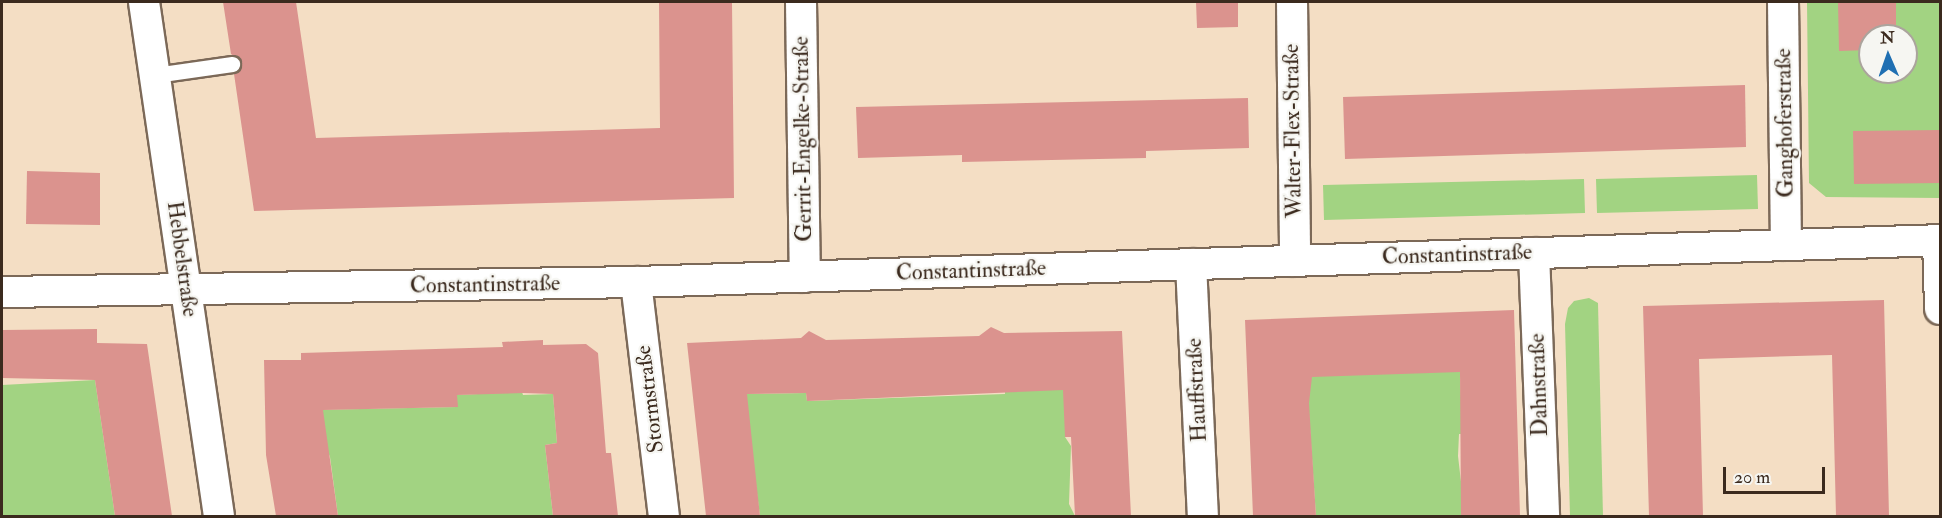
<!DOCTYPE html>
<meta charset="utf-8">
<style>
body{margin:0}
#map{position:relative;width:1942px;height:518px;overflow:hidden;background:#f4dec4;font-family:"IM FELL Double Pica",serif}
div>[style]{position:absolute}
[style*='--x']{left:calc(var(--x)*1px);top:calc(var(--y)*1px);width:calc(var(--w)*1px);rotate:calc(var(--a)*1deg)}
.green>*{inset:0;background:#a2d382}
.building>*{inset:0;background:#db938e}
.roads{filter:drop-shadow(2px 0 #7c6958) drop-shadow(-2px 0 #7c6958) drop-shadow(0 2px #7c6958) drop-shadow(0 -2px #7c6958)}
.service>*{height:15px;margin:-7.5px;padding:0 7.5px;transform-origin:7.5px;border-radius:7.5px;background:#fff}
.minor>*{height:30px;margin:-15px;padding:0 15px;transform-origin:15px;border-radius:15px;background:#fff}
span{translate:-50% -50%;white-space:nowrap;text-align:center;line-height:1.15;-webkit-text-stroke:4.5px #f6f6f2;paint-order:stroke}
.street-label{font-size:22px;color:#3b2a1e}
.frame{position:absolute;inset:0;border:3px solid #3b2a1e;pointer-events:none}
.north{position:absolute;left:1858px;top:24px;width:60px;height:60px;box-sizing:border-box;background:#f6f6f2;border:2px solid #aba49d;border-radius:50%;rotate:358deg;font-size:16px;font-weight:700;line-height:24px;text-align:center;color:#3b2a1e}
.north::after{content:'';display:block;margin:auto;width:21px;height:27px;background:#1f6fb2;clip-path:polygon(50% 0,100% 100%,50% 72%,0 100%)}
.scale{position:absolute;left:1723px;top:467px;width:102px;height:27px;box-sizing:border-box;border:3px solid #3b2a1e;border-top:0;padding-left:8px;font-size:18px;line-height:21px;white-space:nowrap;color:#3b2a1e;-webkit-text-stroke:4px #f6f6f2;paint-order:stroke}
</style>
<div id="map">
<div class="green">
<i style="clip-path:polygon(evenodd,1807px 2px,1940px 2px,1940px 198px,1826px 197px,1809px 183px,1807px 2px,1870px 36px,1906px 36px,1906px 72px,1870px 72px,1870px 36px)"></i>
<i style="clip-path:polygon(1757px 175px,1758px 209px,1597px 213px,1596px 179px)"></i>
<i style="clip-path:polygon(1584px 179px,1585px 213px,1324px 220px,1323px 185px)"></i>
<i style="clip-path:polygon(1589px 298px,1598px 303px,1603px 516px,1570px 516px,1565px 324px,1568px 308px,1574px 301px)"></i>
<i style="clip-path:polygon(1464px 362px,1460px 379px,1463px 434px,1459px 434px,1458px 456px,1465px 516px,1316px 516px,1306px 371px)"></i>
<i style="clip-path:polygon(95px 380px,115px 516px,2px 516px,2px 385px)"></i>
<i style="clip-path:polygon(1068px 386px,1065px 437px,1071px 446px,1069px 504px,1075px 516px,760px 516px,744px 394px,806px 393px,807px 401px,1005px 394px,1005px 391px)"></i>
<i style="clip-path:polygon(522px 392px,523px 395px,553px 394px,557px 443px,545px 445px,553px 516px,338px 516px,330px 457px,313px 410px,457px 407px,457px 395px)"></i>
</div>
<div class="building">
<i style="clip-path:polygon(223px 2px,296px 2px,316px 138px,660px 128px,659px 2px,732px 2px,734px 198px,254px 211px,234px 74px,242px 62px,231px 54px)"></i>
<i style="clip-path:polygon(1196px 2px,1238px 2px,1238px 27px,1197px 28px)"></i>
<i style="clip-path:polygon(1838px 2px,1896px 2px,1896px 36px,1870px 36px,1870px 50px,1839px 51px)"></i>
<i style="clip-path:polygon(1745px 85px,1746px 147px,1345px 159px,1343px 97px)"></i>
<i style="clip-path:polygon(1248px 98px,1249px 148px,1146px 151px,1146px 158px,962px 162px,962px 155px,858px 158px,856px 107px)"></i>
<i style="clip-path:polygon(1941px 130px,1941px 183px,1854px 184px,1853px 131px)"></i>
<i style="clip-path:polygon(27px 171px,100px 173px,100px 225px,26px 224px)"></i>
<i style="clip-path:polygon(1884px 300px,1889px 516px,1836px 516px,1832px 355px,1699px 359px,1703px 516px,1649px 516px,1643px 306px)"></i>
<i style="clip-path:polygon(1514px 310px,1520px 516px,1461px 516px,1460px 372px,1312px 377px,1309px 403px,1316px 516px,1253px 516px,1245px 320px)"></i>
<i style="clip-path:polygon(991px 327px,1004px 333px,1122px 331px,1131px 516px,1075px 516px,1071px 437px,1065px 437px,1063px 390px,807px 401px,806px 393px,747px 394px,760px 516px,706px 516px,687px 343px,801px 338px,809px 331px,826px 340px,979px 336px)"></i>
<i style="clip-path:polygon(97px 329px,97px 343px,147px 344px,172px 516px,115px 516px,95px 380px,2px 378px,2px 330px)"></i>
<i style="clip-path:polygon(543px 340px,543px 345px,586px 344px,598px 353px,606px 453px,611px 453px,618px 516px,553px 516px,545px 445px,557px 443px,553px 394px,523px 393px,457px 395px,458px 407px,323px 410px,338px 516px,276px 516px,266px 455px,264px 360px,301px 360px,301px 353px,503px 347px,502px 342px)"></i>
</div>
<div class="roads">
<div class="service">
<i style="--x:155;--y:75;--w:78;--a:-8.1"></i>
</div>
<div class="minor">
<i style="--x:144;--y:2;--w:519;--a:81.7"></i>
<i style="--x:801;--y:2;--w:275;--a:89.2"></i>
<i style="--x:1292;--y:2;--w:259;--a:89.3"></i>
<i style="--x:1783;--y:2;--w:243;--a:89.3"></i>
<i style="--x:1938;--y:240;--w:69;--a:88.3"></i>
<i style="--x:1534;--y:253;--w:263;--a:87.8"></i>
<i style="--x:1191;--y:264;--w:252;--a:87.3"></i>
<i style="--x:636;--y:282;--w:236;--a:83.2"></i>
<i style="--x:2;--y:292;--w:634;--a:-0.9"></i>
<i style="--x:636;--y:282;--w:1305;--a:-1.84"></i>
</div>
</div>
<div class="street-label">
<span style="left:1785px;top:123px;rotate:-91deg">Ganghoferstraße</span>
<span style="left:1293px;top:131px;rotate:-91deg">Walter-Flex-Straße</span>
<span style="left:803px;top:139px;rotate:-91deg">Gerrit-Engelke-Straße</span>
<span style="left:1457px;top:255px;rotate:-2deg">Constantinstraße</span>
<span style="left:182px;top:259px;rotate:82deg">Hebbelstraße</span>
<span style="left:971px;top:271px;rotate:-2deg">Constantinstraße</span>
<span style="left:485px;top:285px;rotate:-1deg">Constantinstraße</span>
<span style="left:1539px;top:385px;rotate:-92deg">Dahnstraße</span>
<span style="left:1197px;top:390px;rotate:-93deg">Hauffstraße</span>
<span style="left:650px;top:399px;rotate:-97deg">Stormstraße</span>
</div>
<div class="frame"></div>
<div class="north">N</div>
<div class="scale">20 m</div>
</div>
